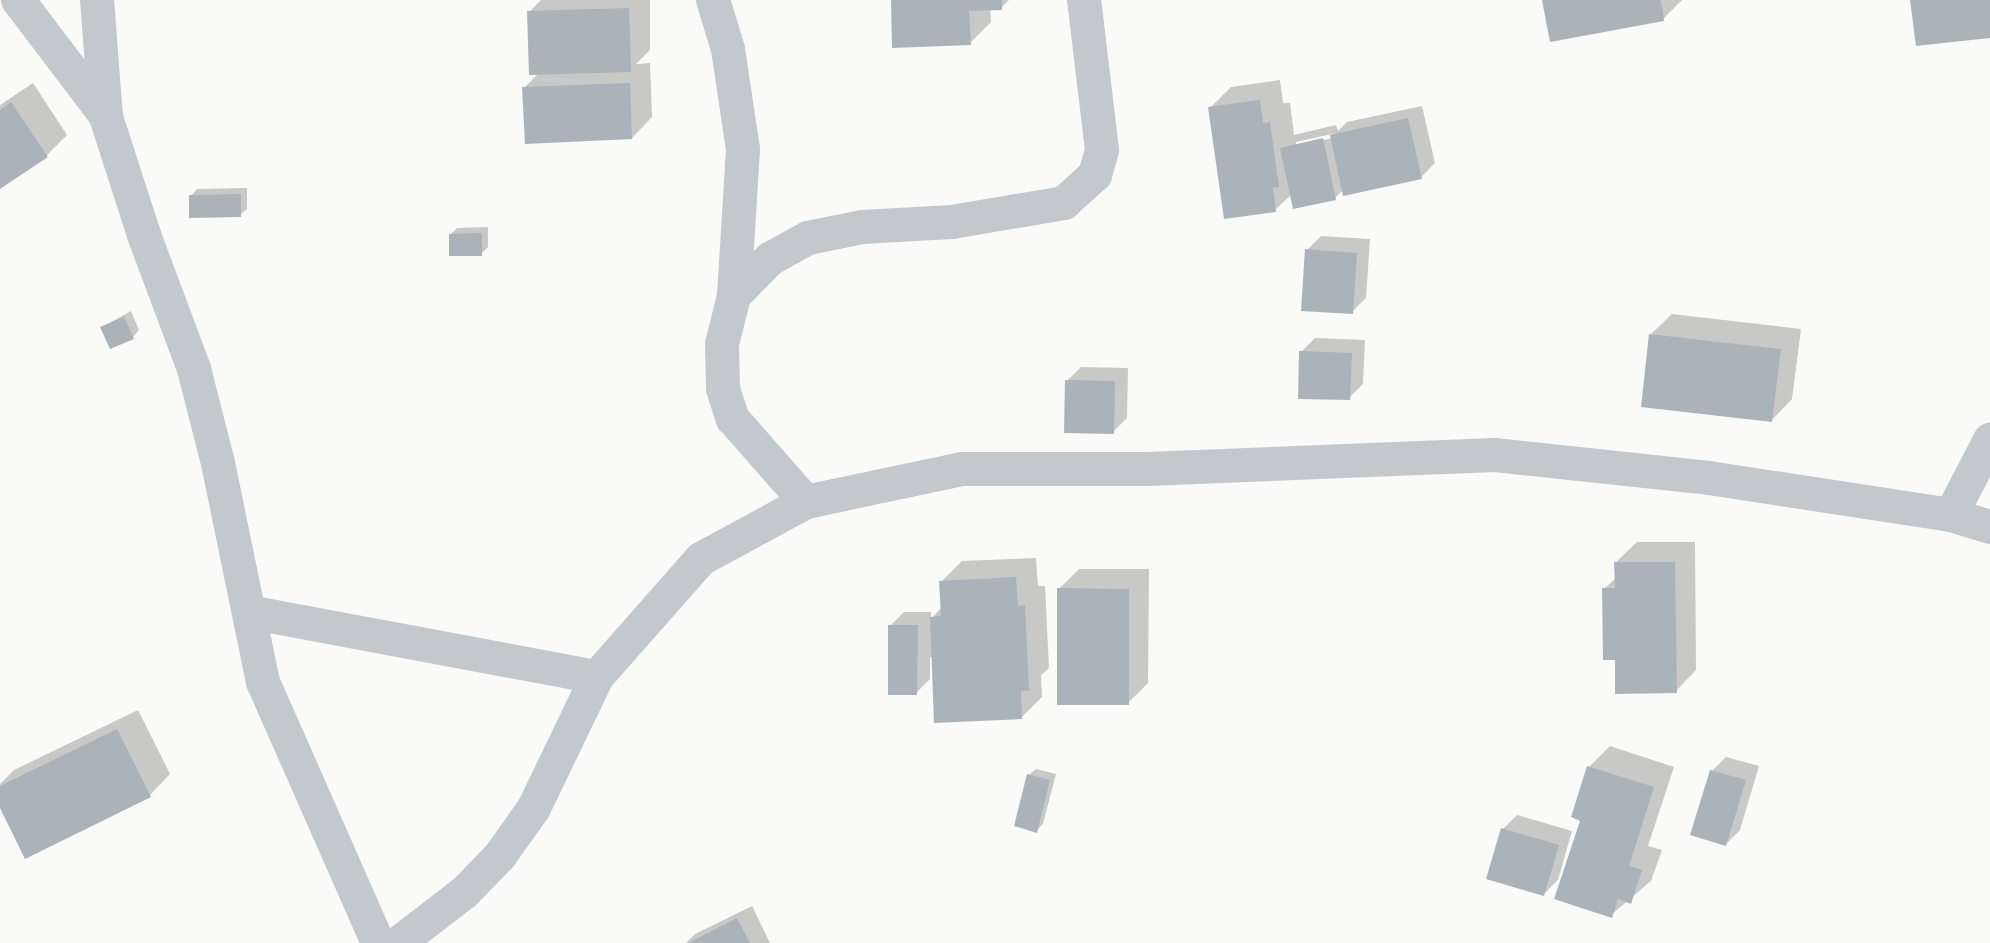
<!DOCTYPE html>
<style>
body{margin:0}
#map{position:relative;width:1990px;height:943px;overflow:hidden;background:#fafaf8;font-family:Inter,sans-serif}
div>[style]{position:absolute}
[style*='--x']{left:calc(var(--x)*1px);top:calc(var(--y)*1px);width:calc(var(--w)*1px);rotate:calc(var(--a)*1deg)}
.shadow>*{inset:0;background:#0003}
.building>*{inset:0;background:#aab3b9}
.minor>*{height:34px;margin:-17px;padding:0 17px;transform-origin:17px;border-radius:17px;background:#c3c8cc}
span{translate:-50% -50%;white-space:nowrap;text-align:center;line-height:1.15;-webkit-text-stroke:8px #fff;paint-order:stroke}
</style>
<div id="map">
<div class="shadow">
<i style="clip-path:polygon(541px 0,650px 0,650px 50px,636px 64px,650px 63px,652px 117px,632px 138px,524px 88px,540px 72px,529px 12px)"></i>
<i style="clip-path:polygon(893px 0,1009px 0,1001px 8px,990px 8px,991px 22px,970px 43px)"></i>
<i style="clip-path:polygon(1544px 0,1682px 0,1663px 19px)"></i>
<i style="clip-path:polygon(evenodd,1280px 80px,1283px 103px,1290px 103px,1294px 135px,1336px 125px,1338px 131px,1347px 122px,1422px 106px,1435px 163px,1421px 177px,1344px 189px,1335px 198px,1292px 194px,1275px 210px,1211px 107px,1231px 87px,1280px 80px,1332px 134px,1333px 138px,1296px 146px,1296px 142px,1332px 134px)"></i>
<i style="clip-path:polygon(33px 83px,67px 135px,47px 155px,0 186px,0 105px)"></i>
<i style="clip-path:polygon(247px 188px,247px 209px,240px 215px,191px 196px,197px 189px)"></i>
<i style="clip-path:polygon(488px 227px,488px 247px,481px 254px,451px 234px,457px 228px)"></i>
<i style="clip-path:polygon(1321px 236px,1370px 239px,1366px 298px,1352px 312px,1307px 250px)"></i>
<i style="clip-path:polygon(131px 311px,139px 330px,133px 337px,102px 327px)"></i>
<i style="clip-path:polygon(1672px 314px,1801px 329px,1792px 399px,1772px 420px,1651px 334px)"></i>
<i style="clip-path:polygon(1315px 338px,1365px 340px,1363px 384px,1349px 398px,1301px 352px)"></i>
<i style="clip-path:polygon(1081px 367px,1128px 368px,1127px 418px,1113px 432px,1067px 381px)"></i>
<i style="clip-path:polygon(1637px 542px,1695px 542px,1696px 670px,1676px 691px,1617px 658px,1604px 589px,1617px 577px,1616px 562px)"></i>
<i style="clip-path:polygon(1036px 558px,1038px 586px,1045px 586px,1049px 668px,1041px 675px,1042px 697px,1022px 717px,934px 657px,930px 657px,930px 679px,916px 693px,890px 626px,904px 612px,931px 612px,931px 619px,942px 607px,941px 582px,962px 561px)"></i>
<i style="clip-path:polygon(1079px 569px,1149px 569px,1148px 683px,1128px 703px,1059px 589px)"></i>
<i style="clip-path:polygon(138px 710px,170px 774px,150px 795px,0 804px,0 784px,14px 770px)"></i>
<i style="clip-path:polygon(1610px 746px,1674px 767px,1648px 846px,1662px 850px,1651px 881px,1611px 915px,1583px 819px,1573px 816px,1589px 767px)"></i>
<i style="clip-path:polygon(1726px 757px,1759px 766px,1740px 830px,1726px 844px,1712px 771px)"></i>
<i style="clip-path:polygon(1036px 769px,1056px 774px,1043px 824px,1036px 831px,1029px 775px)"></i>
<i style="clip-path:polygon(1517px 815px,1572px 831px,1558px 880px,1544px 894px,1503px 829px)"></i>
<i style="clip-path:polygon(752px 906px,770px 943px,686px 943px,695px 934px)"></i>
</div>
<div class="building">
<i style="clip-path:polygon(891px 0,1002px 0,1002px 10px,969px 11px,971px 45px,892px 48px)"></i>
<i style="clip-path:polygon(1542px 0,1661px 0,1664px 21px,1550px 42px)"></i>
<i style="clip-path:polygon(1910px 0,1990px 0,1990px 38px,1916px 46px)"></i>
<i style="clip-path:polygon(629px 8px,631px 72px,529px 75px,527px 11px)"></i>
<i style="clip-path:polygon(630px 83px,632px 139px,525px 144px,522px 87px)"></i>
<i style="clip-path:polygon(1260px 100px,1263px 123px,1270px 122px,1279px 187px,1273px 188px,1276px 212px,1224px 219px,1208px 107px)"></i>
<i style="clip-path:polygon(11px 102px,48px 157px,0 189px,0 110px)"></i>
<i style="clip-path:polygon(1408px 118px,1422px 179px,1343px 196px,1330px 135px)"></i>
<i style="clip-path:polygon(1323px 138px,1336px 200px,1293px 209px,1280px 148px)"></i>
<i style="clip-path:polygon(241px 194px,241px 217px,189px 218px,189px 195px)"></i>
<i style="clip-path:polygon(482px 233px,482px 256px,449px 256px,449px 234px)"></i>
<i style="clip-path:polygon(1305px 249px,1357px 253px,1353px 314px,1301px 311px)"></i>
<i style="clip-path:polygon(124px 317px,134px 339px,110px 349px,100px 327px)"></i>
<i style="clip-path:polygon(1649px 334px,1781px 349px,1772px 422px,1641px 407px)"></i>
<i style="clip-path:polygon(1299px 351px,1352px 353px,1350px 400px,1298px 399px)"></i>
<i style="clip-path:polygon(1065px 380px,1115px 381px,1114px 434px,1064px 433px)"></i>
<i style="clip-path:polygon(1614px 562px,1675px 562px,1677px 693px,1615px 694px,1615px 660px,1603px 660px,1602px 588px,1615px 588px)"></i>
<i style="clip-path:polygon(1016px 577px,1018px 606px,1025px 605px,1029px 691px,1021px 691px,1022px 719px,934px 723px,930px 617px,941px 616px,939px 581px)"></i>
<i style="clip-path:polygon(1057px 588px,1129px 589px,1129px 705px,1057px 705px)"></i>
<i style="clip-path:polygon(888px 625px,918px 625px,917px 695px,888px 695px)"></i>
<i style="clip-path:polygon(117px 729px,151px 797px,25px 859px,0 808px,0 786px)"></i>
<i style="clip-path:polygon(1587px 766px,1654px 787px,1629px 866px,1642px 870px,1631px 904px,1618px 899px,1612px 918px,1554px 899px,1580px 821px,1571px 817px)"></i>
<i style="clip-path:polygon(1710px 770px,1746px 780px,1726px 846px,1690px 835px)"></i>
<i style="clip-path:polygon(1027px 774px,1050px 780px,1037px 833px,1014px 826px)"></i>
<i style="clip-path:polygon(1501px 828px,1559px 845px,1544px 896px,1486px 879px)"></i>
<i style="clip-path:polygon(737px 918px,750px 943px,688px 943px)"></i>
</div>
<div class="minor">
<i style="--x:18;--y:0;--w:146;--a:52.8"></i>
<i style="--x:97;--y:0;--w:117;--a:85.6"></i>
<i style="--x:106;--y:117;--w:124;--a:72.1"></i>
<i style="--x:144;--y:235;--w:143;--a:69.5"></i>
<i style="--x:194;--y:369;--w:97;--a:75.7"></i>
<i style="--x:218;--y:463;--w:224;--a:78.4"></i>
<i style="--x:263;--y:682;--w:285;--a:66.2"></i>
<i style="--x:713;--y:0;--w:51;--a:73"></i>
<i style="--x:728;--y:49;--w:101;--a:81.5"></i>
<i style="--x:743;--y:149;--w:147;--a:93.5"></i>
<i style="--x:734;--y:296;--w:49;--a:104"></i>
<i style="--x:722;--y:344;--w:45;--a:88.7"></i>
<i style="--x:723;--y:389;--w:32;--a:72"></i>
<i style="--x:733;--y:419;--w:111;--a:48.7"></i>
<i style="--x:734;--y:296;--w:52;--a:-45.8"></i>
<i style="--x:770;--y:259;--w:43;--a:-28.9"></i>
<i style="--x:808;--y:238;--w:55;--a:-11.5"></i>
<i style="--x:862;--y:227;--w:90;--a:-3.2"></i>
<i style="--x:952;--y:222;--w:114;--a:-9.6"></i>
<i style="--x:1064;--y:203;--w:42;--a:-42.1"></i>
<i style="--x:1095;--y:175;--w:26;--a:-74"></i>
<i style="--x:1102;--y:150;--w:151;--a:-96.8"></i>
<i style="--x:1951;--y:515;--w:85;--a:-62.5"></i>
<i style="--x:249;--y:612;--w:354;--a:10.6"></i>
<i style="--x:399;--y:943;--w:83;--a:-37.7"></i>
<i style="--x:465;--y:892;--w:50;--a:-45.8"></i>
<i style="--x:500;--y:856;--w:59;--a:-54.7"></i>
<i style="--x:534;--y:808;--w:145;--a:-64.3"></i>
<i style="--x:597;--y:677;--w:157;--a:-48.6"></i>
<i style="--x:701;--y:559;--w:119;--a:-28.5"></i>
<i style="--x:806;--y:502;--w:159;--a:-11.9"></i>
<i style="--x:962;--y:469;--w:186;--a:0"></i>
<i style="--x:1148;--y:469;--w:347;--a:-2.3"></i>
<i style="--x:1495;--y:455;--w:215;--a:6.1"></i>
<i style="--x:1709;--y:478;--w:245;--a:8.7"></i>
<i style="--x:1951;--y:515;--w:41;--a:17.1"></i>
</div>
</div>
